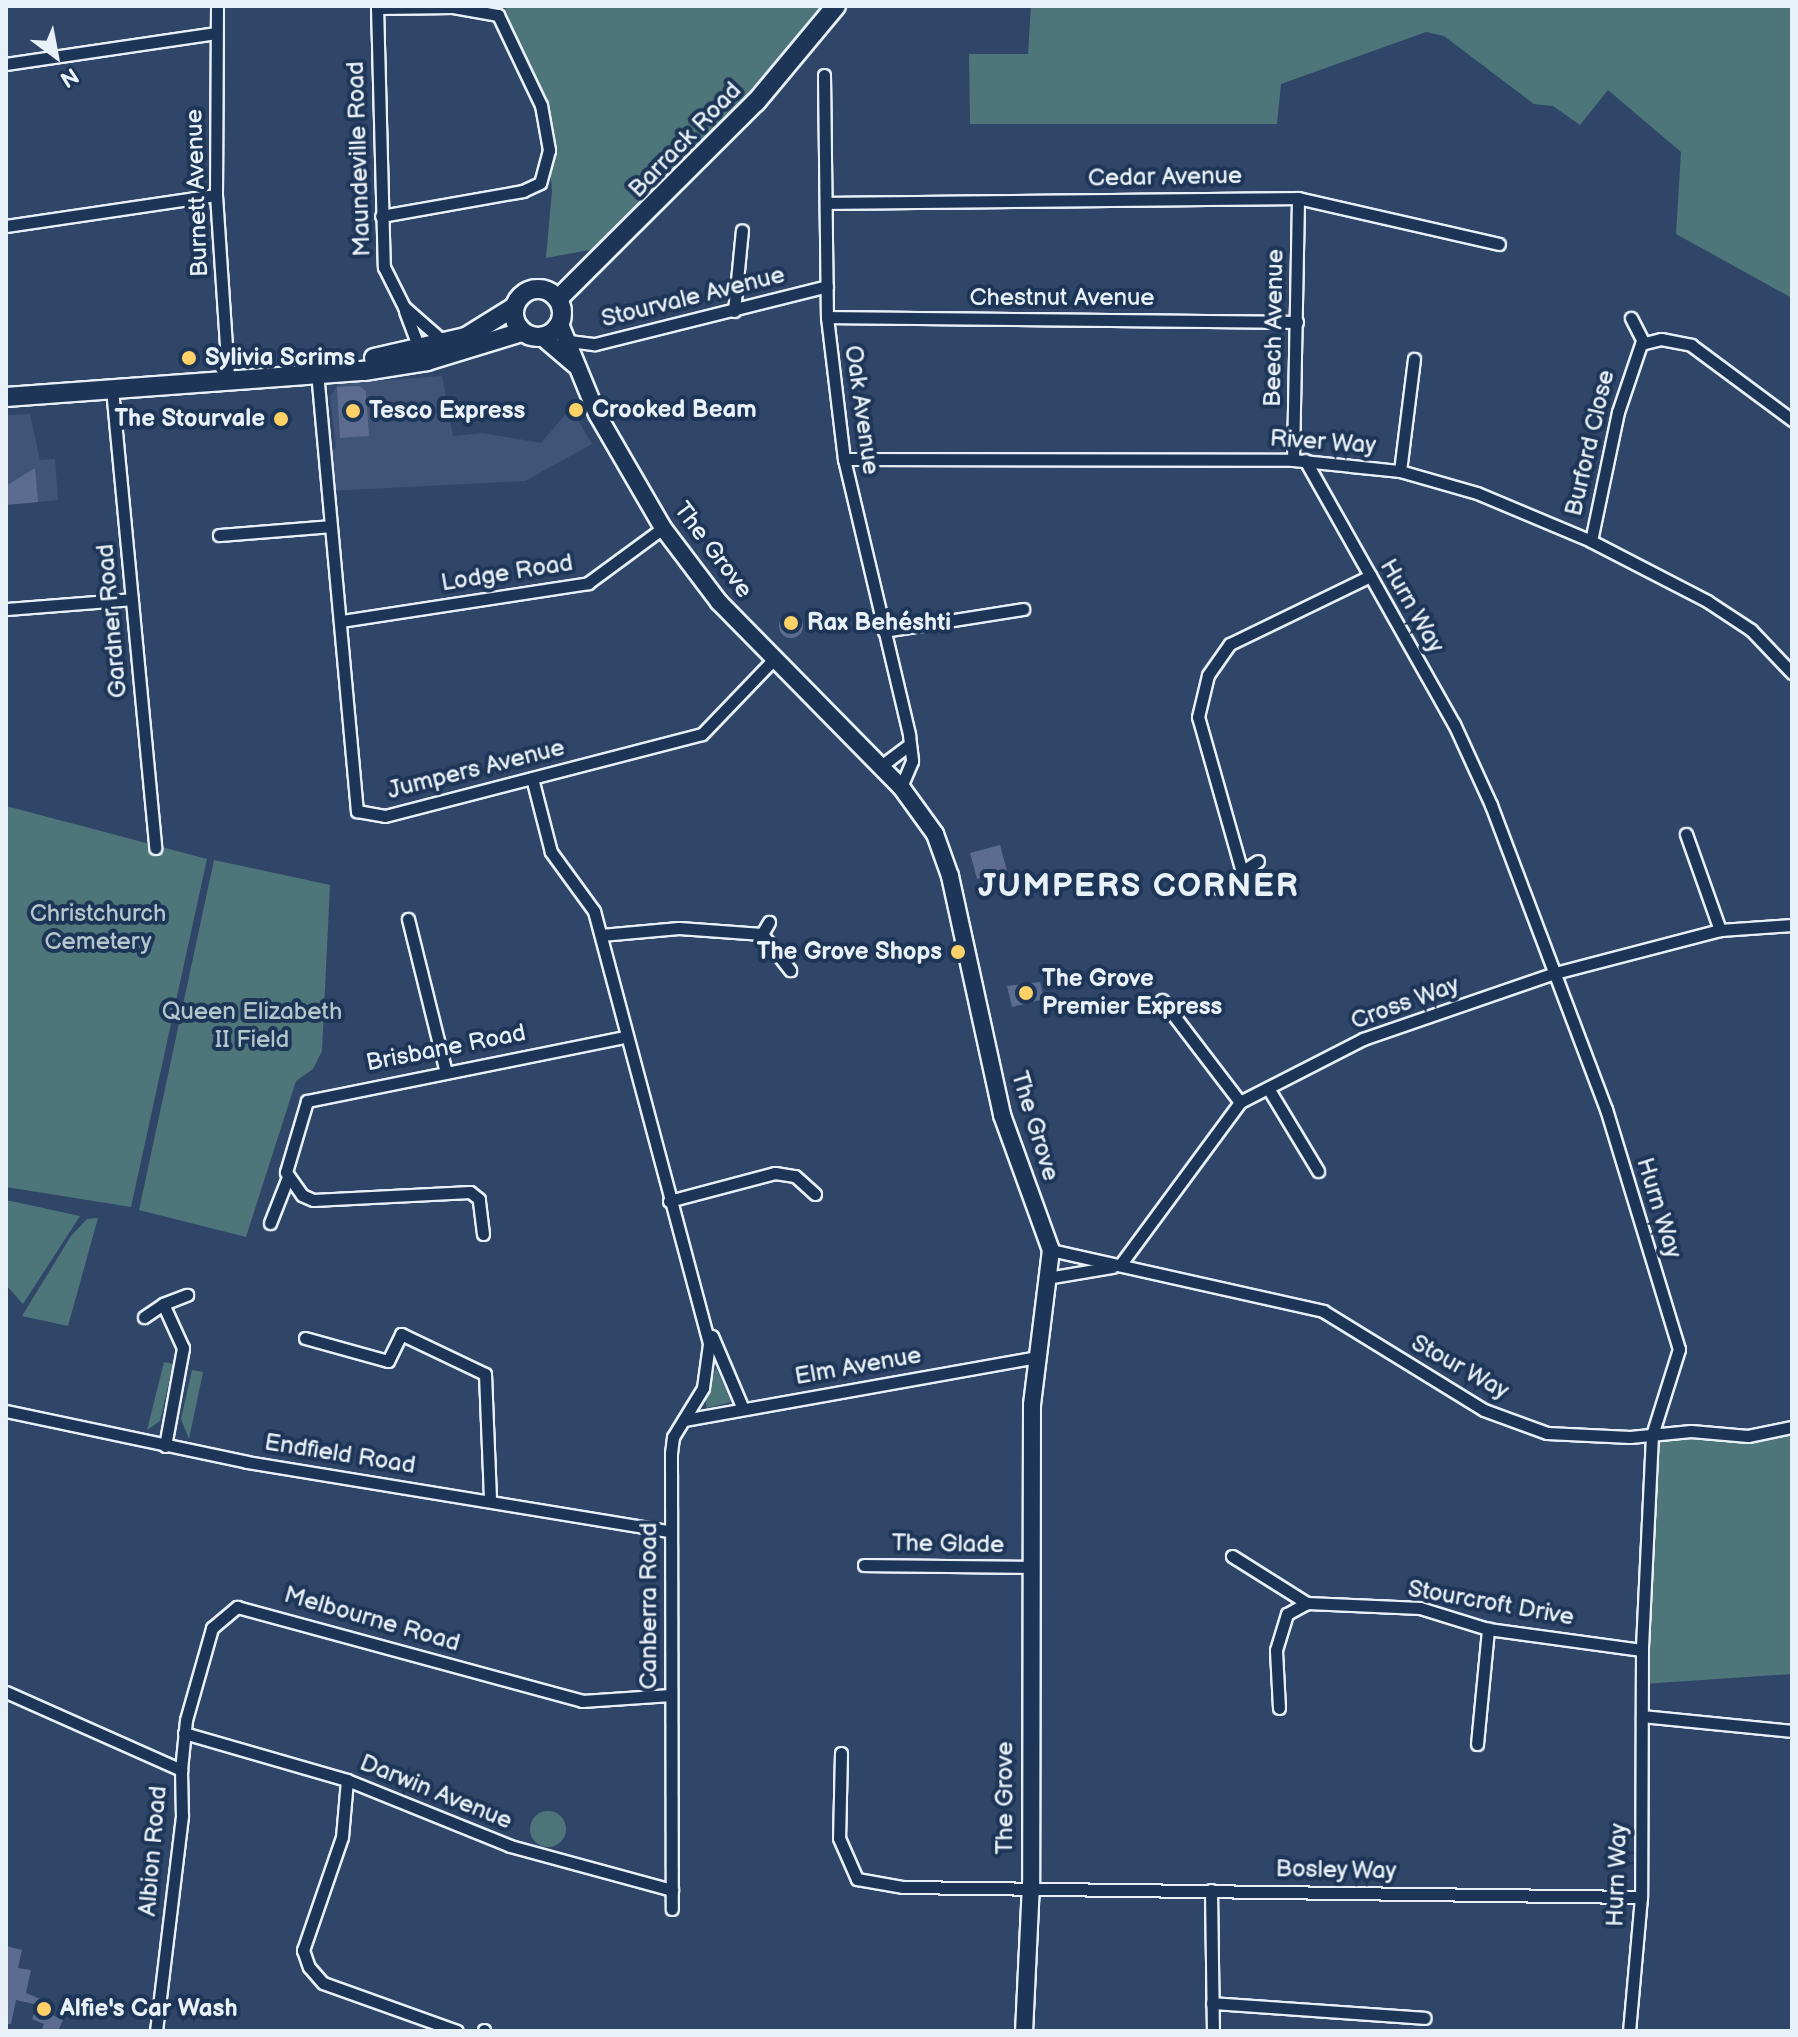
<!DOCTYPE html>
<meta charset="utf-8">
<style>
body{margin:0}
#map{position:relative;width:1798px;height:2037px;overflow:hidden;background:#304668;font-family:"Balsamiq Sans",sans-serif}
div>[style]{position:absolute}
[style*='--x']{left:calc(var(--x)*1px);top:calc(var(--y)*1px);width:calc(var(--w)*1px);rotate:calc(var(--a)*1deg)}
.built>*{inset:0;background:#405477}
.green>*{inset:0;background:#4e7579}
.round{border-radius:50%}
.building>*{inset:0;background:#5c6c90}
.roads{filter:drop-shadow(2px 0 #e8f1f8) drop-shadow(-2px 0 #e8f1f8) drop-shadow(0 2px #e8f1f8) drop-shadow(0 -2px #e8f1f8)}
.street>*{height:11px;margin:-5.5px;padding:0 5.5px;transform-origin:5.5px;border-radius:5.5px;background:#1d3557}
.secondary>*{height:16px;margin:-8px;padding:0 8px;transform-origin:8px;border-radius:8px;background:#1d3557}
.primary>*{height:18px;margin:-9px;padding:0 9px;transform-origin:9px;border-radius:9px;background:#1d3557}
.primary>.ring{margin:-9px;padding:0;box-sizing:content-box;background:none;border:18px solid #1d3557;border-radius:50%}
.dots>*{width:22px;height:22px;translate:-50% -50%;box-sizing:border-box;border:4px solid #1d3557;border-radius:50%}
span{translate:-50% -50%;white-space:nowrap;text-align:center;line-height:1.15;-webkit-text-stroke:8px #1d3557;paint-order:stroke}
.street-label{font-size:24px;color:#e8f1f8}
.poi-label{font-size:24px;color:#e8f1f8;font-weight:700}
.left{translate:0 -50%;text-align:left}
.right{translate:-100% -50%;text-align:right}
.park-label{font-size:24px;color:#b2c6cc}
.district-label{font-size:32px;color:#e8f1f8;font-weight:700;letter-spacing:2px}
.frame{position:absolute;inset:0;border:8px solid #e8f1f8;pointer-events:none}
.north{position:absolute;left:16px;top:16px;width:80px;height:80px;-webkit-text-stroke:6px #1d3557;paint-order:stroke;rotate:148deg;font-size:22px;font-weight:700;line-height:32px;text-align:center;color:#e8f1f8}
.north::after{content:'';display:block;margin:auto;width:28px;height:36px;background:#e8f1f8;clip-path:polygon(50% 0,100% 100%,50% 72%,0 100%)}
</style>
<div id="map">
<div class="built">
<i style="clip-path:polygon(442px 376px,453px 436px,483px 433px,541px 443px,571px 408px,592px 444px,525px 481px,328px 491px,323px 450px,336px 448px,330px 397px,338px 384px)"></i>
<i style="clip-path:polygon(30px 414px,40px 460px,55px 459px,58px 500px,6px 505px,6px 415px)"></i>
</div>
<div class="green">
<i style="clip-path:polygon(509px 6px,832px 6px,617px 245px,546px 258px,552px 191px,546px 128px,498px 15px)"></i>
<i style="clip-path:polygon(1031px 6px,1792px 6px,1792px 298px,1676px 234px,1681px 152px,1608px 90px,1580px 125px,1553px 106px,1534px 104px,1444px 36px,1426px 32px,1281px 84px,1277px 124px,970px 124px,969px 54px,1028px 54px)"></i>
<i style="clip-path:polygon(6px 806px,207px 859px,131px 1207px,6px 1187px)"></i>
<i style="clip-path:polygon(214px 860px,330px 885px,322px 1051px,313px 1069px,296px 1081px,246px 1237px,139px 1210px)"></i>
<i style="clip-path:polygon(6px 1200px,80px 1216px,23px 1304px,6px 1285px)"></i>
<i style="clip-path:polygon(98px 1218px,68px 1326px,22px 1316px,71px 1236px,87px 1219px)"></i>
<i style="clip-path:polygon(164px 1362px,173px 1364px,160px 1421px,147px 1430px)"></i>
<i style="clip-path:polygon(716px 1367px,731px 1402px,707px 1408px,705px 1400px)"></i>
<i style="clip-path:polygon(192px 1370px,203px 1372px,189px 1439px,181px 1419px)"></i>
<i style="clip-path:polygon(1792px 1427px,1792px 1674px,1642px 1684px,1652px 1435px,1748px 1436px)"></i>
<i class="round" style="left:530px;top:1811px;width:36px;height:36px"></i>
</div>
<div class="building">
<i style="clip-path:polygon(359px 386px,366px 391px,369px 436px,340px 438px,337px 387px)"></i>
<i style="clip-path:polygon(35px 468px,38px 502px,6px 505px,6px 486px)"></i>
<i class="round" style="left:779px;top:614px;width:24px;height:24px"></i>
<i style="clip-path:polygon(1000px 845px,1007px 871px,977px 879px,970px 853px)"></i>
<i style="clip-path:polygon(1040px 982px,1044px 999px,1012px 1007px,1007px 986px)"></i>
<i style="clip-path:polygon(6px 1946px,22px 1950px,18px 1968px,31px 1970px,26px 1993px,52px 2004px,48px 2013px,63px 2020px,58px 2031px,41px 2031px,44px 2024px,32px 2019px,38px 2005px,16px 2000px,11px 2024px,6px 2024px)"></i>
</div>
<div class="roads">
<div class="street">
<i style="--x:217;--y:6;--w:189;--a:90.3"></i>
<i style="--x:216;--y:195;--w:183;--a:86.2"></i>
<i style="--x:377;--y:6;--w:261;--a:88.5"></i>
<i style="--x:384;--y:267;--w:45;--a:63.4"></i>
<i style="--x:404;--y:307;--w:53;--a:41.2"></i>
<i style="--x:377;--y:8;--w:76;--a:-0.8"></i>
<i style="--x:453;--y:7;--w:46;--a:10.1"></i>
<i style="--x:498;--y:15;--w:100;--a:64.5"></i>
<i style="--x:541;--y:105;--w:46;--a:79.9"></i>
<i style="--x:549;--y:150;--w:34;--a:105"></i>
<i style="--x:540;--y:183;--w:19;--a:155"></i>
<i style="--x:523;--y:191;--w:144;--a:170"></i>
<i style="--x:6;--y:64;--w:212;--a:-8.4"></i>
<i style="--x:824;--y:75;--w:242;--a:89.3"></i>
<i style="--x:827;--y:317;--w:143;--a:83.2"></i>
<i style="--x:844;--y:459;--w:284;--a:76.7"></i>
<i style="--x:909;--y:735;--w:26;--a:83"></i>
<i style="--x:912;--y:761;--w:28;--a:113"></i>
<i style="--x:826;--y:203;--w:472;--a:-0.6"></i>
<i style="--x:1298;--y:198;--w:206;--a:12.9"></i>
<i style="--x:6;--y:226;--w:212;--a:-8.4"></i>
<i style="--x:405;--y:311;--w:43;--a:69.4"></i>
<i style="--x:734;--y:311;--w:81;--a:-84.4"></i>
<i style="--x:827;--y:317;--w:470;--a:0.6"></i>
<i style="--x:1631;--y:318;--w:28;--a:63"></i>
<i style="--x:569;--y:341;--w:26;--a:7"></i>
<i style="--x:595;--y:344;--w:239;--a:-14"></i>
<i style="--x:317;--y:372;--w:441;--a:84.8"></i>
<i style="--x:357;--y:811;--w:28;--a:10"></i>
<i style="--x:385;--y:816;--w:327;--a:-14.5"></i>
<i style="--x:702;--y:734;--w:103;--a:-46.2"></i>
<i style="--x:112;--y:389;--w:461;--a:84.6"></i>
<i style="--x:844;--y:459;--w:449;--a:0.1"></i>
<i style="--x:1293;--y:460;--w:108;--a:5.9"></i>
<i style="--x:1400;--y:471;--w:80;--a:15.9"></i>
<i style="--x:1477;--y:493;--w:124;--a:22.8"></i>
<i style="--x:1591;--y:541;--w:131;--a:27.3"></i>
<i style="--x:1707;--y:601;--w:53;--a:33.4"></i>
<i style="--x:1751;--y:630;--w:59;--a:46.4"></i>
<i style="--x:1293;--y:460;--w:262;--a:-88.9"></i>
<i style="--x:1305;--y:460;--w:303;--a:60.6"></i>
<i style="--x:1454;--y:724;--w:89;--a:65.4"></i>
<i style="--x:1491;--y:805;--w:325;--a:69.3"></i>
<i style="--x:1606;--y:1109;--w:251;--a:73.1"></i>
<i style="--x:1679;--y:1349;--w:90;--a:107.4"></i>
<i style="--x:1652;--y:1435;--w:215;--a:92.7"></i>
<i style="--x:1642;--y:1650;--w:247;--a:90.2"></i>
<i style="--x:1641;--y:1897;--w:135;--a:95.1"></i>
<i style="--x:1400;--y:471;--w:113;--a:-82.9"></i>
<i style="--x:219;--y:535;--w:111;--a:-4.6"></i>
<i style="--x:1591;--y:541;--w:132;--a:-78.2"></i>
<i style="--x:1618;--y:412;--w:72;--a:-71.3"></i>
<i style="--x:1641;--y:344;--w:21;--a:-14"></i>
<i style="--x:1661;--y:339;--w:31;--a:11"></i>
<i style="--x:1691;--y:345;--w:126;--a:36.6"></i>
<i style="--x:6;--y:609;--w:126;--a:-4.5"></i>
<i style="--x:341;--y:621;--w:250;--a:-8.7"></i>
<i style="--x:588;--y:583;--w:93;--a:-36.3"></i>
<i style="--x:884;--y:631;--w:141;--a:-9"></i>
<i style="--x:881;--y:766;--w:35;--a:-37"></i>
<i style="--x:532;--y:778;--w:76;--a:75.6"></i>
<i style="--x:551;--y:852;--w:73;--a:53.9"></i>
<i style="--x:594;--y:911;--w:448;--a:75.1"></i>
<i style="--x:709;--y:1344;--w:44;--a:97.8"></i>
<i style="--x:703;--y:1388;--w:57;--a:121.5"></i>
<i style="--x:673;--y:1437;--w:16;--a:97"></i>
<i style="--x:671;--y:1453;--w:456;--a:89.9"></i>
<i style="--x:1686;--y:834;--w:102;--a:70.5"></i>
<i style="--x:1242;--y:872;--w:161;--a:-105.8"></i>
<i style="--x:1198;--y:717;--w:43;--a:-76.6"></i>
<i style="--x:1208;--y:675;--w:38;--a:-55"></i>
<i style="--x:1230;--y:644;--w:156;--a:-25.9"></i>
<i style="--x:1218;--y:888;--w:48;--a:-34"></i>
<i style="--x:408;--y:919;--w:154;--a:76.1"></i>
<i style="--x:762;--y:934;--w:14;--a:-60"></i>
<i style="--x:601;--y:935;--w:78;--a:-5.1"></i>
<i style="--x:679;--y:928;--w:83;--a:4.1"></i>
<i style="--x:762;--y:934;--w:46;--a:52.1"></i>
<i style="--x:1162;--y:1000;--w:128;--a:52.6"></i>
<i style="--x:1268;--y:1088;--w:97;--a:58.9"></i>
<i style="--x:669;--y:1201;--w:110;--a:-14.8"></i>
<i style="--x:775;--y:1173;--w:20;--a:9"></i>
<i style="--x:795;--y:1176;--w:27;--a:42"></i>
<i style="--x:270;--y:1223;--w:49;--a:-68.6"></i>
<i style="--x:483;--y:1234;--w:35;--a:-97"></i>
<i style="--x:479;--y:1199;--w:11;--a:-142"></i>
<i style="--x:470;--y:1192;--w:157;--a:177.1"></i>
<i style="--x:313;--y:1200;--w:12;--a:-156"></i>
<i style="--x:302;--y:1195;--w:28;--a:-125"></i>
<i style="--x:286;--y:1172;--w:74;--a:-73.5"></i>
<i style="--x:307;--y:1101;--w:324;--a:-11.4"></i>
<i style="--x:1051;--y:1250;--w:279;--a:12.6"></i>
<i style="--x:1323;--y:1311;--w:189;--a:31.6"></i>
<i style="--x:1484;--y:1410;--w:67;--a:20.1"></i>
<i style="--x:1547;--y:1433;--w:83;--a:2.8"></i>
<i style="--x:1630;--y:1437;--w:61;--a:-5.6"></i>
<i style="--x:1691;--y:1431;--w:57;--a:5"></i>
<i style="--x:1748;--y:1436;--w:45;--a:-11.6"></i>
<i style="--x:1120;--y:1265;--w:202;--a:-53.6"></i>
<i style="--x:1240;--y:1102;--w:138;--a:-27.1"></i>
<i style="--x:1363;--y:1039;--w:203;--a:-19"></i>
<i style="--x:1555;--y:973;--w:171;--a:-14.6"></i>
<i style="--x:1720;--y:930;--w:72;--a:-4"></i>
<i style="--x:1047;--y:1278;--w:66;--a:-9.6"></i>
<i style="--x:144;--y:1317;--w:23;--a:-34"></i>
<i style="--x:712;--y:1336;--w:79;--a:67"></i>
<i style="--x:305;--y:1338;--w:86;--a:15.5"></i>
<i style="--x:388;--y:1361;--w:30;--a:-64"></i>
<i style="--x:401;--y:1334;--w:93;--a:25.5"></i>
<i style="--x:485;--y:1374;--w:125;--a:87.7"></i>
<i style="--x:6;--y:1411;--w:246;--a:11.9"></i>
<i style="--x:247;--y:1462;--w:428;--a:9.3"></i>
<i style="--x:684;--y:1420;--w:361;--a:-10.1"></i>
<i style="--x:165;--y:1446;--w:100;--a:-79.6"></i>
<i style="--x:183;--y:1348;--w:48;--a:-114.4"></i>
<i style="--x:163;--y:1304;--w:26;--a:-21"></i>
<i style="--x:1232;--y:1556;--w:89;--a:32.1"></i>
<i style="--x:864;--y:1565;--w:168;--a:0.7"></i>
<i style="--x:6;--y:1692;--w:192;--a:24"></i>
<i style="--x:181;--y:1770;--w:46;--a:88.8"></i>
<i style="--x:182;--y:1816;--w:217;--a:96.9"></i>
<i style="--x:1279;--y:1708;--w:58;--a:-93"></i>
<i style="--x:1276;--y:1650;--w:38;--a:-73"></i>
<i style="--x:1287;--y:1614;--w:23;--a:-29"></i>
<i style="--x:1307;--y:1603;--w:113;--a:2.5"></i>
<i style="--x:1420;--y:1608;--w:71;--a:17.2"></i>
<i style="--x:1488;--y:1629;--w:155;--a:7.8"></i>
<i style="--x:1642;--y:1716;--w:151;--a:5.7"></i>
<i style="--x:184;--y:1733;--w:170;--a:16.1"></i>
<i style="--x:347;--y:1780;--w:176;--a:22"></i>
<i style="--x:510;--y:1846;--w:168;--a:15.2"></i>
<i style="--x:1477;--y:1744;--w:116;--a:-84.5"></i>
<i style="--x:841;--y:1753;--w:85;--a:91.3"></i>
<i style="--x:839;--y:1838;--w:45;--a:66.3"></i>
<i style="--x:857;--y:1879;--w:47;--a:9.9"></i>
<i style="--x:903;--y:1887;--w:738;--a:0.78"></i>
<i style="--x:181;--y:1770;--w:50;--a:-84.3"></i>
<i style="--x:186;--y:1720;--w:96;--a:-74.2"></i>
<i style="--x:212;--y:1628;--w:33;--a:-40"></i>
<i style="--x:237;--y:1607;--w:358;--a:15.2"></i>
<i style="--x:582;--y:1701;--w:89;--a:-3.9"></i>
<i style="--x:347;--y:1780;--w:57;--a:95"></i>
<i style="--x:342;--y:1837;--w:120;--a:109"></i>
<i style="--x:303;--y:1950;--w:18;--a:71"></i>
<i style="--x:309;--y:1967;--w:21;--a:49"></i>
<i style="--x:323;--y:1983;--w:142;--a:19.7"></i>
<i style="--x:1211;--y:1890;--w:141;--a:89.2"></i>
<i style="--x:1212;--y:2003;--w:213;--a:4"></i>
<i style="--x:484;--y:2031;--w:1;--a:-90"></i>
</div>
<div class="secondary">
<i style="--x:560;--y:324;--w:97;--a:67.7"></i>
<i style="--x:597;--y:414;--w:132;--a:59.9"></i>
<i style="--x:663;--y:528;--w:93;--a:52.9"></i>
<i style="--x:719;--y:602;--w:260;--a:45.5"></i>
<i style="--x:901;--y:787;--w:58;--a:54.1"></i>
<i style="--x:935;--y:834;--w:45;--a:70.3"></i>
<i style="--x:950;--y:876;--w:245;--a:77.7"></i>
<i style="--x:1002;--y:1115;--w:144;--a:70.1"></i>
<i style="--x:1051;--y:1250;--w:156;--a:97"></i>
<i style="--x:1032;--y:1405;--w:479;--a:90.1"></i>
<i style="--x:1031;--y:1884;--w:147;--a:92.7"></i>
<i style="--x:542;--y:337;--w:43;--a:40.3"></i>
</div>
<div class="primary">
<i class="ring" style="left:514px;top:289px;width:30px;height:30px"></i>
<i style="--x:558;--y:299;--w:279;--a:-44.9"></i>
<i style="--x:756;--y:102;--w:125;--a:-50.2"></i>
<i style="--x:374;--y:358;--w:94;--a:-12.9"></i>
<i style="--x:466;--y:337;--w:57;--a:-32"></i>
<i style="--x:6;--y:397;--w:359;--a:-4.2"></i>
<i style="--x:364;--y:371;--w:64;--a:-9"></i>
<i style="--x:427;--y:361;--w:99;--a:-17"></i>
</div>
</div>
<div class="dots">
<i style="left:189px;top:358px;background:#ffd166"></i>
<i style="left:576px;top:410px;background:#ffd166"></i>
<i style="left:353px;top:411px;background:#ffd166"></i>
<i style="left:281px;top:419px;background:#ffd166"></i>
<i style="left:791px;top:623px;background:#ffd166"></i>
<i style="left:958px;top:952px;background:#ffd166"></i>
<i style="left:1026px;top:993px;background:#ffd166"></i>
<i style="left:44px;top:2009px;background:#ffd166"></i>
</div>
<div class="street-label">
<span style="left:685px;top:140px;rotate:-46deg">Barrack Road</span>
<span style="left:359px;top:159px;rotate:-92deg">Maundeville Road</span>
<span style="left:1165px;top:177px;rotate:-1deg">Cedar Avenue</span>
<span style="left:197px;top:193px;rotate:-92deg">Burnett Avenue</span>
<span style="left:693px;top:297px;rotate:-14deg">Stourvale Avenue</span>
<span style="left:1062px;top:298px">Chestnut Avenue</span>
<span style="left:1274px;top:328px;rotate:-89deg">Beech Avenue</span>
<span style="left:862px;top:410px;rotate:82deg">Oak Avenue</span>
<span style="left:1323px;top:442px;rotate:4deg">River Way</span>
<span style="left:1590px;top:443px;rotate:-77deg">Burford Close</span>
<span style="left:713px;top:550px;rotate:53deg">The Grove</span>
<span style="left:507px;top:573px;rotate:-9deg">Lodge Road</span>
<span style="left:1412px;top:606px;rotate:60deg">Hurn Way</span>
<span style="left:112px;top:621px;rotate:-95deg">Gardner Road</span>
<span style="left:476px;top:769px;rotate:-14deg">Jumpers Avenue</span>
<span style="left:1405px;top:1003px;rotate:-20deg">Cross Way</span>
<span style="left:446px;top:1048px;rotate:-11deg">Brisbane Road</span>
<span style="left:1035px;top:1126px;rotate:73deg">The Grove</span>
<span style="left:1659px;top:1208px;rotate:73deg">Hurn Way</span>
<span style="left:858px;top:1366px;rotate:-10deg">Elm Avenue</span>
<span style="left:1460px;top:1367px;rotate:29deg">Stour Way</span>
<span style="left:340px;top:1454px;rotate:9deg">Endfield Road</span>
<span style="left:948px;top:1544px;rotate:1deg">The Glade</span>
<span style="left:1491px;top:1603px;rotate:10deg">Stourcroft Drive</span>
<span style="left:649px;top:1606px;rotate:-90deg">Canberra Road</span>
<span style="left:372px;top:1619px;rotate:16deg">Melbourne Road</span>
<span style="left:436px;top:1792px;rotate:22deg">Darwin Avenue</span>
<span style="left:1005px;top:1798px;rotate:-90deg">The Grove</span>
<span style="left:153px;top:1851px;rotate:-85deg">Albion Road</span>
<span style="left:1336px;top:1870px;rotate:1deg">Bosley Way</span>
<span style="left:1617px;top:1875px;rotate:-88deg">Hurn Way</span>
</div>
<div class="poi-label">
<span class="left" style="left:205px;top:358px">Sylivia Scrims</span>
<span class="left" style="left:592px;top:410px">Crooked Beam</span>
<span class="left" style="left:369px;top:411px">Tesco Express</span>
<span class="right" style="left:265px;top:419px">The Stourvale</span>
<span class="left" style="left:807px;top:623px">Rax Behéshti</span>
<span class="right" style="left:942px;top:952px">The Grove Shops</span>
<span class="left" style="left:1042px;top:993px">The Grove<br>Premier Express</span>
<span class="left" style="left:60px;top:2009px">Alfie's Car Wash</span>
</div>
<div class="park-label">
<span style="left:98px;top:928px">Christchurch<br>Cemetery</span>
<span style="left:252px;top:1026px">Queen Elizabeth<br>II Field</span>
</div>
<div class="district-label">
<span style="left:1139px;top:887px">JUMPERS CORNER</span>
</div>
<div class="frame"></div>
<div class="north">N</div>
</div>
